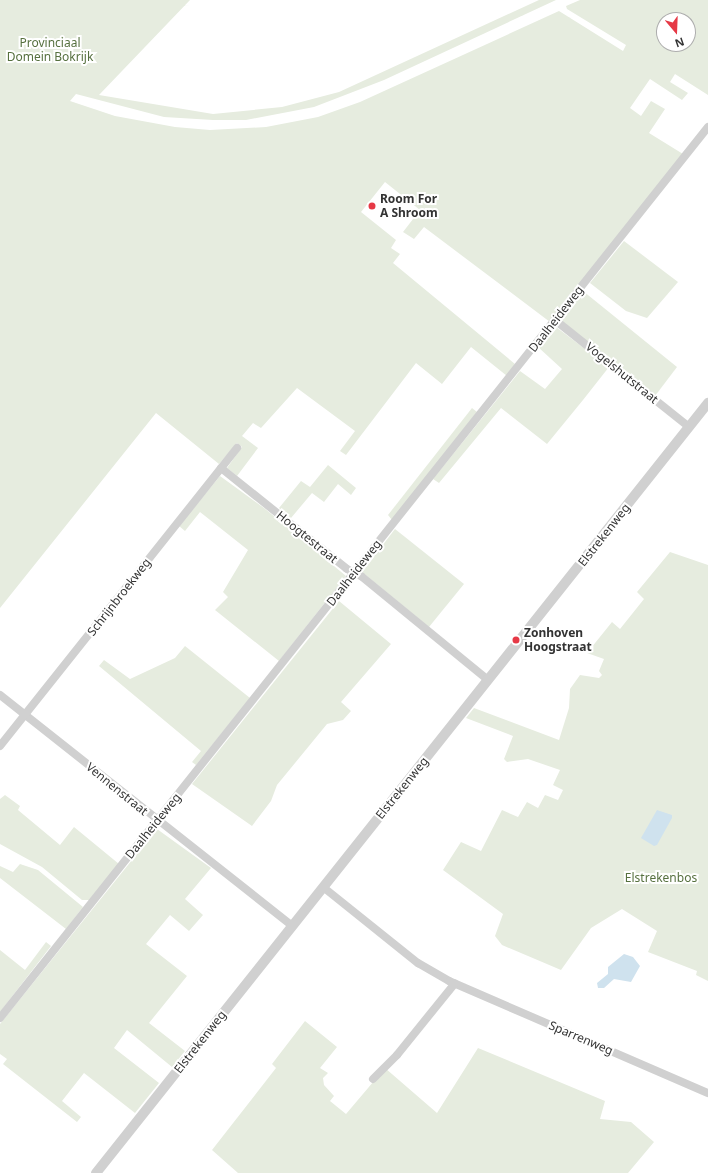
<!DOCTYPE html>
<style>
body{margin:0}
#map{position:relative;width:708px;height:1173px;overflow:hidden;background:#fff;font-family:"Noto Sans",sans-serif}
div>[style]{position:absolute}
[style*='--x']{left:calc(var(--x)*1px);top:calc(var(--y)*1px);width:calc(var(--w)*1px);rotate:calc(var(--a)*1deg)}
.green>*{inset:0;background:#e6ecdf}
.water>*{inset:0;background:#cfe2ee}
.minor>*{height:8px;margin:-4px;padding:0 4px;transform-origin:4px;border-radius:4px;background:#d0d0d0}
.tertiary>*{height:10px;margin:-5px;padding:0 5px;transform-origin:5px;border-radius:5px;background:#d0d0d0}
.dots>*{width:11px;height:11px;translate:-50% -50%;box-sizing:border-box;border:2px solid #fff;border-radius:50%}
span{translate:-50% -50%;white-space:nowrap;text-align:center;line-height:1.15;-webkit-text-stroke:4px #fff;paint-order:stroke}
.park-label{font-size:12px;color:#56703f}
.poi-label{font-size:12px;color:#333;font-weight:700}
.left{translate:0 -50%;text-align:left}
.street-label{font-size:12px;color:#333}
.north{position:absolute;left:656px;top:12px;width:40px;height:40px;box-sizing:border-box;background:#fff;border:1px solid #adadad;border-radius:50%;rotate:161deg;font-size:11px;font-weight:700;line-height:16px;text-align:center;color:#333}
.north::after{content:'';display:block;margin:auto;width:14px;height:18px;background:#e63946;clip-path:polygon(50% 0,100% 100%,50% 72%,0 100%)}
</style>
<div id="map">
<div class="green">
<i style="clip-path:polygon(evenodd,0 0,190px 0,99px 95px,213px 114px,282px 107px,339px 92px,539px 0,556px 0,384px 80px,314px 107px,246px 120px,213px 120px,164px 117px,76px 94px,70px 101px,115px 116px,175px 127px,210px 130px,266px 127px,318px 117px,360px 102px,559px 11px,623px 51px,626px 45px,567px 9px,566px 6px,580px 0,708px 0,708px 95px,675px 74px,670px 82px,688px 93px,682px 100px,650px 79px,630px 108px,641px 116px,651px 101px,665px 109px,649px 133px,683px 154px,550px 322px,424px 227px,414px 239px,403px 232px,420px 210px,385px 182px,361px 212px,396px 240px,391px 248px,400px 254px,393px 263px,515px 364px,507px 376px,471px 347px,442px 384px,416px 363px,346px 455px,340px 451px,355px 431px,297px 388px,261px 428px,253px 423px,242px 436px,258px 448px,237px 476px,227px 468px,242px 447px,237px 443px,219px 464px,156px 413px,0 608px,0 0,664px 20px,688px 20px,688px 44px,664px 44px,664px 20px)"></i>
<i style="clip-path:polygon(624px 241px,678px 282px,647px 318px,626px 311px,590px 283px)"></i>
<i style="clip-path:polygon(583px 291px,677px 367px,655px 396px,562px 321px,562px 317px)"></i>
<i style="clip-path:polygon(556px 327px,609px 367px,583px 400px,547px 444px,501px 408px,439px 483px,433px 479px,520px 371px,545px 389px,562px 369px,538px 347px)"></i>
<i style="clip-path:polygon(472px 408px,477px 412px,392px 520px,388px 515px)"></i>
<i style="clip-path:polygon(328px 465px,356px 488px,351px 495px,338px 484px,324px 502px,312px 493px,291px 518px,279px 508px,301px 481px,310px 487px)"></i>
<i style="clip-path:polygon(220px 476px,264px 508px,346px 576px,279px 661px,215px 610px,228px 597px,223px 592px,248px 550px,200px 512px,185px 531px,179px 526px)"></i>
<i style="clip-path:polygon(395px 529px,464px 584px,429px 627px,362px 572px)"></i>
<i style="clip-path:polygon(670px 552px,708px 565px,708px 981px,696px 975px,697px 971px,648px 952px,657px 931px,622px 909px,591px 928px,561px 970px,502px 945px,495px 936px,503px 914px,443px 870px,461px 842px,481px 851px,502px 810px,518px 817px,527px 802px,538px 808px,545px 795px,558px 800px,563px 790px,553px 785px,560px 770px,528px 759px,507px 762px,504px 759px,513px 736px,466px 718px,474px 708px,559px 740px,569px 708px,570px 689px,580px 675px,599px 678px,602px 675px,599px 671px,604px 659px,587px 653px,612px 622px,620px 629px,644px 599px,637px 592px)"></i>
<i style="clip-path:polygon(339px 601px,391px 644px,341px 702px,351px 711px,343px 720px,327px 724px,277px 785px,271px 801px,252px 826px,192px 784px)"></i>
<i style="clip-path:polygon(185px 646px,250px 698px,196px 765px,192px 762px,201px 751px,99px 666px,104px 660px,130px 679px,175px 658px)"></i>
<i style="clip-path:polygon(5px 795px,20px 806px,18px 810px,60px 845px,74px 827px,119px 864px,90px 900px,82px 900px,42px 867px,0 844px,0 799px)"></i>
<i style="clip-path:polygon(157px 829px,211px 868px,185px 899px,203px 915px,189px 931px,170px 915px,146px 944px,187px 976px,149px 1023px,185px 1051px,172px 1067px,127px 1030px,114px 1048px,159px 1083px,135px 1113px,84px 1073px,62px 1101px,81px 1117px,77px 1122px,3px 1064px,7px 1059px,0 1054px,0 1024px)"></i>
<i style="clip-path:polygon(20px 864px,38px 870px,83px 907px,66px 929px,0 878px,0 866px,13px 872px)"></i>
<i style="clip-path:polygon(46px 942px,51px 946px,0 1012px,0 950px,25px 970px)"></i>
<i style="clip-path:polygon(305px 1021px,337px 1047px,320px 1068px,328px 1073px,323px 1078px,324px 1085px,334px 1096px,330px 1101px,346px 1114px,385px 1068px,437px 1113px,478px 1048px,605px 1101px,600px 1119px,631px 1122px,654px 1142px,628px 1173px,238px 1173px,212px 1150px,276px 1068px,272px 1064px)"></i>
</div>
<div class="water">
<i style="clip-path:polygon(657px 810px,672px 815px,672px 818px,657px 845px,654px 846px,641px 838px)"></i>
<i style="clip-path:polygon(624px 954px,633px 957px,640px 966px,631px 982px,614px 979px,604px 988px,598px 988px,597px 983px,608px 974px,608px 967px)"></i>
</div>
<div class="minor">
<i style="--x:555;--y:320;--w:171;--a:38.6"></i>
<i style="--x:221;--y:468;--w:161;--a:38.7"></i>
<i style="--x:347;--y:569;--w:16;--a:27"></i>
<i style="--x:361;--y:576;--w:164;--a:39.3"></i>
<i style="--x:0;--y:695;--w:372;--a:38.3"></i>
<i style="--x:0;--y:746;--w:381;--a:-51.5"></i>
<i style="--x:323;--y:887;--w:122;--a:38.7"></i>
<i style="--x:418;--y:963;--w:36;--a:30"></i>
<i style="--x:449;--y:981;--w:282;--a:23.4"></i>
<i style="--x:0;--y:1018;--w:1138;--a:-51.53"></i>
<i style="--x:373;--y:1079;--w:34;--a:-45"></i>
<i style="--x:397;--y:1055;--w:92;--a:-51.1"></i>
</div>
<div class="tertiary">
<i style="--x:96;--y:1173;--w:984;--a:-51.52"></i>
</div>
<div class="dots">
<i style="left:372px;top:206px;background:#e63946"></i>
<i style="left:516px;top:640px;background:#e63946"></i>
</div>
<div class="park-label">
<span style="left:50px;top:50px">Provinciaal<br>Domein Bokrijk</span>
<span style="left:661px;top:878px">Elstrekenbos</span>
</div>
<div class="poi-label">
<span class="left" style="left:380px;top:206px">Room For<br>A Shroom</span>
<span class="left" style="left:524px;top:640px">Zonhoven<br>Hoogstraat</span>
</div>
<div class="street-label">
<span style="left:556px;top:319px;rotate:-52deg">Daalheideweg</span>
<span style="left:622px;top:373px;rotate:39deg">Vogelshutstraat</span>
<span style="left:604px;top:535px;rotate:-52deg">Elstrekenweg</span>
<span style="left:307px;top:537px;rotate:39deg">Hoogtestraat</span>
<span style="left:354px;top:573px;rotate:-52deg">Daalheideweg</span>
<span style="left:119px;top:597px;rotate:-52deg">Schrijnbroekweg</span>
<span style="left:402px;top:788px;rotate:-51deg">Elstrekenweg</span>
<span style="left:117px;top:789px;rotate:39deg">Vennenstraat</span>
<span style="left:153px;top:826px;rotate:-51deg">Daalheideweg</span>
<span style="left:581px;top:1038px;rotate:23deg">Sparrenweg</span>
<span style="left:200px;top:1042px;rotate:-52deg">Elstrekenweg</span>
</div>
<div class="north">N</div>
</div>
